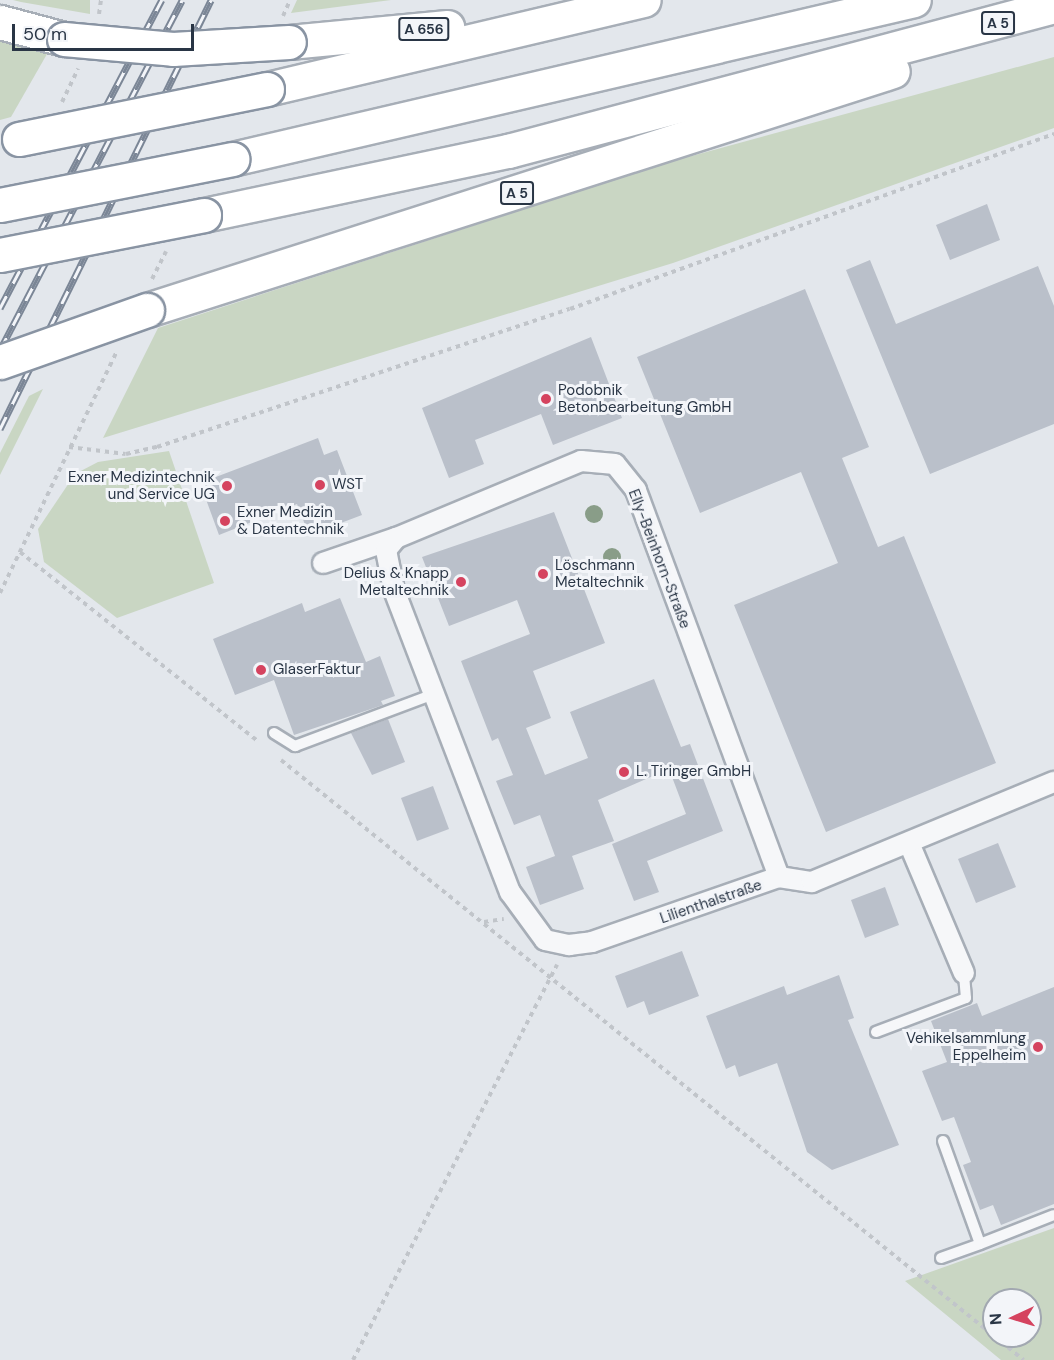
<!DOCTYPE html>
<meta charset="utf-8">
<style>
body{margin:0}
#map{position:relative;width:1054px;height:1360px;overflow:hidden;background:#e3e7ec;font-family:"DM Sans",sans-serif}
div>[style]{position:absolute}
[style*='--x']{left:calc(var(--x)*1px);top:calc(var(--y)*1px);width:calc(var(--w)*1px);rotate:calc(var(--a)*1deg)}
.green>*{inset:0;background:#c9d6c3}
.building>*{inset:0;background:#bac0ca}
.path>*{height:4px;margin-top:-2px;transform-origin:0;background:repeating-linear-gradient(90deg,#c1c5ca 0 4.5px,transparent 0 9px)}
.roads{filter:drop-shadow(2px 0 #a7aeb7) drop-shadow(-2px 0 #a7aeb7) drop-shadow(0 2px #a7aeb7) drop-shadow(0 -2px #a7aeb7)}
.service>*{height:10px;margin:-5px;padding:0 5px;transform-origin:5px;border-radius:5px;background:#f6f7f9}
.minor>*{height:20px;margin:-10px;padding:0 10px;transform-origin:10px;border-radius:10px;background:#f6f7f9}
.motorway>*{height:33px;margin:-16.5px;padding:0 16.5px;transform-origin:16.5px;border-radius:16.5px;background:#fff}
.rail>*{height:7px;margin-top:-3.5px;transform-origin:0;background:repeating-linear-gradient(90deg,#f3f5f9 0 14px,#7b8696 0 28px);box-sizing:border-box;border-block:2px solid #7b8696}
.bridges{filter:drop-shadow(2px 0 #8994a3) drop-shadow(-2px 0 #8994a3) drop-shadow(0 2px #8994a3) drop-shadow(0 -2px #8994a3)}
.motorway-bridge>*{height:33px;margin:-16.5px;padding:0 16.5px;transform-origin:16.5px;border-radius:16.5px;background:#fff}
.trees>*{width:18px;height:18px;margin:-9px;border-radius:50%;background:#899d88}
.dots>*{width:16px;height:16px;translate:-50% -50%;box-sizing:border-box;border:3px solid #f3f5f9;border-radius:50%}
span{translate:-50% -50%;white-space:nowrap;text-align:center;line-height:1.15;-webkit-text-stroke:6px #f3f5f9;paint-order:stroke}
.shield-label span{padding:2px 4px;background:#f3f5f9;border:2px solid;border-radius:4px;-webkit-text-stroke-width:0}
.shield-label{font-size:14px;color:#293545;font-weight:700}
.poi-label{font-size:15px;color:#293545}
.left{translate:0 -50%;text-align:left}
.right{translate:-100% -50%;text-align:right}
.street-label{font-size:15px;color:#293545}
.north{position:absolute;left:982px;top:1288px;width:60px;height:60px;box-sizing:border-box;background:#f3f5f9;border:2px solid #a2a8b1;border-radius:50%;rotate:266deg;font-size:16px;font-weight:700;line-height:24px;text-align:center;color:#293545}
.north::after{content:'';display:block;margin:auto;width:21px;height:27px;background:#d5435f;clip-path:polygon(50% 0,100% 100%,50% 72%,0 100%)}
.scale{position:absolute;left:12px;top:24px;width:182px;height:27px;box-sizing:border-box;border:3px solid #293545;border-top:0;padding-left:8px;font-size:18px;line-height:21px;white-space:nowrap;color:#293545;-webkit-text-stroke:4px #f3f5f9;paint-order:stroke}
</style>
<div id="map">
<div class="green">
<i style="clip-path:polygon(13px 0,90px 0,90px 14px,21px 2px)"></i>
<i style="clip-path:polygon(297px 0,391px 0,291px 13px)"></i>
<i style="clip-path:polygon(0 40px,47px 54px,11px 117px,0 120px)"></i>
<i style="clip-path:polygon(1054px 57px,1054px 128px,673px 263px,103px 438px,158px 328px,666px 163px)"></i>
<i style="clip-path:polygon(43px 389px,0 475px,0 453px,29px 396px)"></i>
<i style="clip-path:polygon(169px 451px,214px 583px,117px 618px,44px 562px,38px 529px,75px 474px,98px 462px)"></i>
<i style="clip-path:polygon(evenodd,1054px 1228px,1054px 1360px,1001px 1360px,905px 1281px,1054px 1228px,994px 1300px,1030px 1300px,1030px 1336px,994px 1336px,994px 1300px)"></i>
</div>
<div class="building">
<i style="clip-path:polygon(987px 204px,1000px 240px,950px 260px,936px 225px)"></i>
<i style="clip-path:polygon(870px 260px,896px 324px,1038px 266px,1054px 306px,1054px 424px,930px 474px,846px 270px)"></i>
<i style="clip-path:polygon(805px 289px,869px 447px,842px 458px,878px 547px,904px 536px,996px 763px,826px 832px,734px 605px,838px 563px,801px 472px,700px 513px,637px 357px)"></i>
<i style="clip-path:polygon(591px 337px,622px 418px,553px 445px,541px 414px,475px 440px,484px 464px,449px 478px,422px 408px)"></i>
<i style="clip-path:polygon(318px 438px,324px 455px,337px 450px,362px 515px,309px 535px,297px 504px,219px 535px,200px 483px)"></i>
<i style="clip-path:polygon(554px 512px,605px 643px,533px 671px,551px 718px,526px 728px,545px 775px,588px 758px,570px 712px,654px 679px,681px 747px,690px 744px,723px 831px,647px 861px,659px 892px,634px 901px,612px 844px,686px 814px,669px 769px,598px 800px,614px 841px,572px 856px,584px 889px,540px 905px,526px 867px,555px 856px,540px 815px,514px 825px,496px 781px,513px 775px,498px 738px,492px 741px,461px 661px,530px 634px,517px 600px,449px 626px,422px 557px)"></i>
<i style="clip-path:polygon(340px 598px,366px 662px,380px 656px,395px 696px,381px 701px,383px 705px,294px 735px,274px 680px,235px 695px,213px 639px,302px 603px,305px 612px)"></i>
<i style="clip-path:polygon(388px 719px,405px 762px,372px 775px,351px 733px)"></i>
<i style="clip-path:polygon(433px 786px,449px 829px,417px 841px,401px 798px)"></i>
<i style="clip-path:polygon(998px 843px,1016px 887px,976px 903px,958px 859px)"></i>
<i style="clip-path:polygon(885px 887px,899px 925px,865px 938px,851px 900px)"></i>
<i style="clip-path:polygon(682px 951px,699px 996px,649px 1015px,644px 1001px,627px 1008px,615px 976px)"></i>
<i style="clip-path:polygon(839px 975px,854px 1018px,848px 1020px,899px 1145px,832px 1170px,807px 1152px,777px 1063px,739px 1077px,735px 1065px,726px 1069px,706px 1016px,784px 986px,787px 995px)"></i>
<i style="clip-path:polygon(1054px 987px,1054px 1204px,1001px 1225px,993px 1205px,980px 1210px,963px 1165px,971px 1162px,954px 1117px,942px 1121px,922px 1071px,947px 1062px,931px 1021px,977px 1003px,982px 1016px)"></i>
</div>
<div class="path">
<i style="--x:99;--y:14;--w:14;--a:-82"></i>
<i style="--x:283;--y:16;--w:17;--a:-66"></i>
<i style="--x:62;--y:102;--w:37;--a:-64"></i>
<i style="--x:152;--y:279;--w:31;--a:-63"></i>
<i style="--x:69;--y:447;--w:57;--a:7"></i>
<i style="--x:126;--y:454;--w:32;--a:-13"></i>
<i style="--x:157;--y:447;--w:435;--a:-18.5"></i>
<i style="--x:570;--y:309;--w:515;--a:-19.88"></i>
<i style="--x:20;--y:552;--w:305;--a:38.5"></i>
<i style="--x:0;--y:593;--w:269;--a:-64.2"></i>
<i style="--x:281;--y:760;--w:917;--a:38.93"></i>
<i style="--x:484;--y:922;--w:20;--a:-9"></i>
<i style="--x:994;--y:1336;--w:38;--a:39"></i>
<i style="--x:353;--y:1360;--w:445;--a:-62.7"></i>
</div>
<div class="roads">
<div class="service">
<i style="--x:274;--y:733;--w:25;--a:32"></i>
<i style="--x:295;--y:746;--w:148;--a:-20.5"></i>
<i style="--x:876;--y:1032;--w:96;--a:-20.7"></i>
<i style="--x:966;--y:998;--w:25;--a:-95"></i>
<i style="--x:943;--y:1141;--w:109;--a:70.2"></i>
<i style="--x:980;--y:1244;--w:79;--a:-21.4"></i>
<i style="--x:941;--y:1258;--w:41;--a:-19.7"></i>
</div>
<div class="minor">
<i style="--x:323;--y:563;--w:77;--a:-18.9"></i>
<i style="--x:909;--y:843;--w:141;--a:67.1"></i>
<i style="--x:779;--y:877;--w:413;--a:-110.3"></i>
<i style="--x:636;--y:490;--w:33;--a:-129"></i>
<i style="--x:615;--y:464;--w:34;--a:-175"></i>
<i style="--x:581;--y:461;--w:200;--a:157.4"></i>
<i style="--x:396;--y:538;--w:16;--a:130"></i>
<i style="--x:386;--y:550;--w:41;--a:78.7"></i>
<i style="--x:394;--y:590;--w:324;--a:69"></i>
<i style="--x:510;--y:892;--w:59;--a:53.9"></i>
<i style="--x:545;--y:940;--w:25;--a:12"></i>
<i style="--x:569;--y:945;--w:23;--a:-7"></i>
<i style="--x:592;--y:942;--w:198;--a:-19.2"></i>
<i style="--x:779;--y:877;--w:33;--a:9"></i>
<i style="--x:812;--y:882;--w:262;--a:-22.5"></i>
</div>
<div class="motorway">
<i style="--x:0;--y:22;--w:66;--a:14.9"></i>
<i style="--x:289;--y:42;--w:159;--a:-5.4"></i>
<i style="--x:267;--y:89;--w:387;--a:-13.3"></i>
<i style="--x:232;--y:159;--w:700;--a:-13.12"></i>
<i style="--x:204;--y:215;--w:311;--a:-11.9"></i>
<i style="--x:508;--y:151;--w:565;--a:-14.87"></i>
<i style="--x:147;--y:310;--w:783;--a:-17.76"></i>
</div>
</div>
<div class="rail">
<i style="--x:0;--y:308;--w:348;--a:-62.3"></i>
<i style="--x:0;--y:350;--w:394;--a:-62.5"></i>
<i style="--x:0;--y:429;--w:478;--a:-63.8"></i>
</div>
<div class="bridges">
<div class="motorway-bridge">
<i style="--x:64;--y:39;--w:109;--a:5.2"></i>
<i style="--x:173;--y:49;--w:116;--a:-3.5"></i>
<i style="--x:19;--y:139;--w:253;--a:-11.4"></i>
<i style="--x:0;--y:205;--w:237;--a:-11.2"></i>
<i style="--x:0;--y:255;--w:208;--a:-11.1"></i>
<i style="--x:0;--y:362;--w:156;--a:-19.5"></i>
</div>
</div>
<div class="trees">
<i style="left:594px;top:514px"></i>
<i style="left:612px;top:557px"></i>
</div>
<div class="dots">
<i style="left:546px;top:399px;background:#d5435f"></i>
<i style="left:320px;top:485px;background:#d5435f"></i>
<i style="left:227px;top:486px;background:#d5435f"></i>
<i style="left:225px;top:521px;background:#d5435f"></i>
<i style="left:543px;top:574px;background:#d5435f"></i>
<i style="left:461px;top:582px;background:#d5435f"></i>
<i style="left:261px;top:670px;background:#d5435f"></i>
<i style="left:624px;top:772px;background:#d5435f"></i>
<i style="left:1038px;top:1047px;background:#d5435f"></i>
</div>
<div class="shield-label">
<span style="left:998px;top:23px">A 5</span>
<span style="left:424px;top:29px">A 656</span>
<span style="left:517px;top:193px">A 5</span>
</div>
<div class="poi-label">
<span class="left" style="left:558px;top:399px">Podobnik<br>Betonbearbeitung GmbH</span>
<span class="right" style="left:215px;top:486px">Exner Medizintechnik<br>und Service UG</span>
<span class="left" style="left:332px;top:485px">WST</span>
<span class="left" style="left:237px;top:521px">Exner Medizin<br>&amp; Datentechnik</span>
<span class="left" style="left:555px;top:574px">Löschmann<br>Metaltechnik</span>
<span class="right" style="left:449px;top:582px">Delius &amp; Knapp<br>Metaltechnik</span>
<span class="left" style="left:273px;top:670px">GlaserFaktur</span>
<span class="left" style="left:636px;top:772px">L. Tiringer GmbH</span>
<span class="right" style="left:1026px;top:1047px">Vehikelsammlung<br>Eppelheim</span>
</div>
<div class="street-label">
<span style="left:659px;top:559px;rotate:69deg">Elly-Beinhorn-Straße</span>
<span style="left:711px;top:902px;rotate:-19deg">Lilienthalstraße</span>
</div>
<div class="north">N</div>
<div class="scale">50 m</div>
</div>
